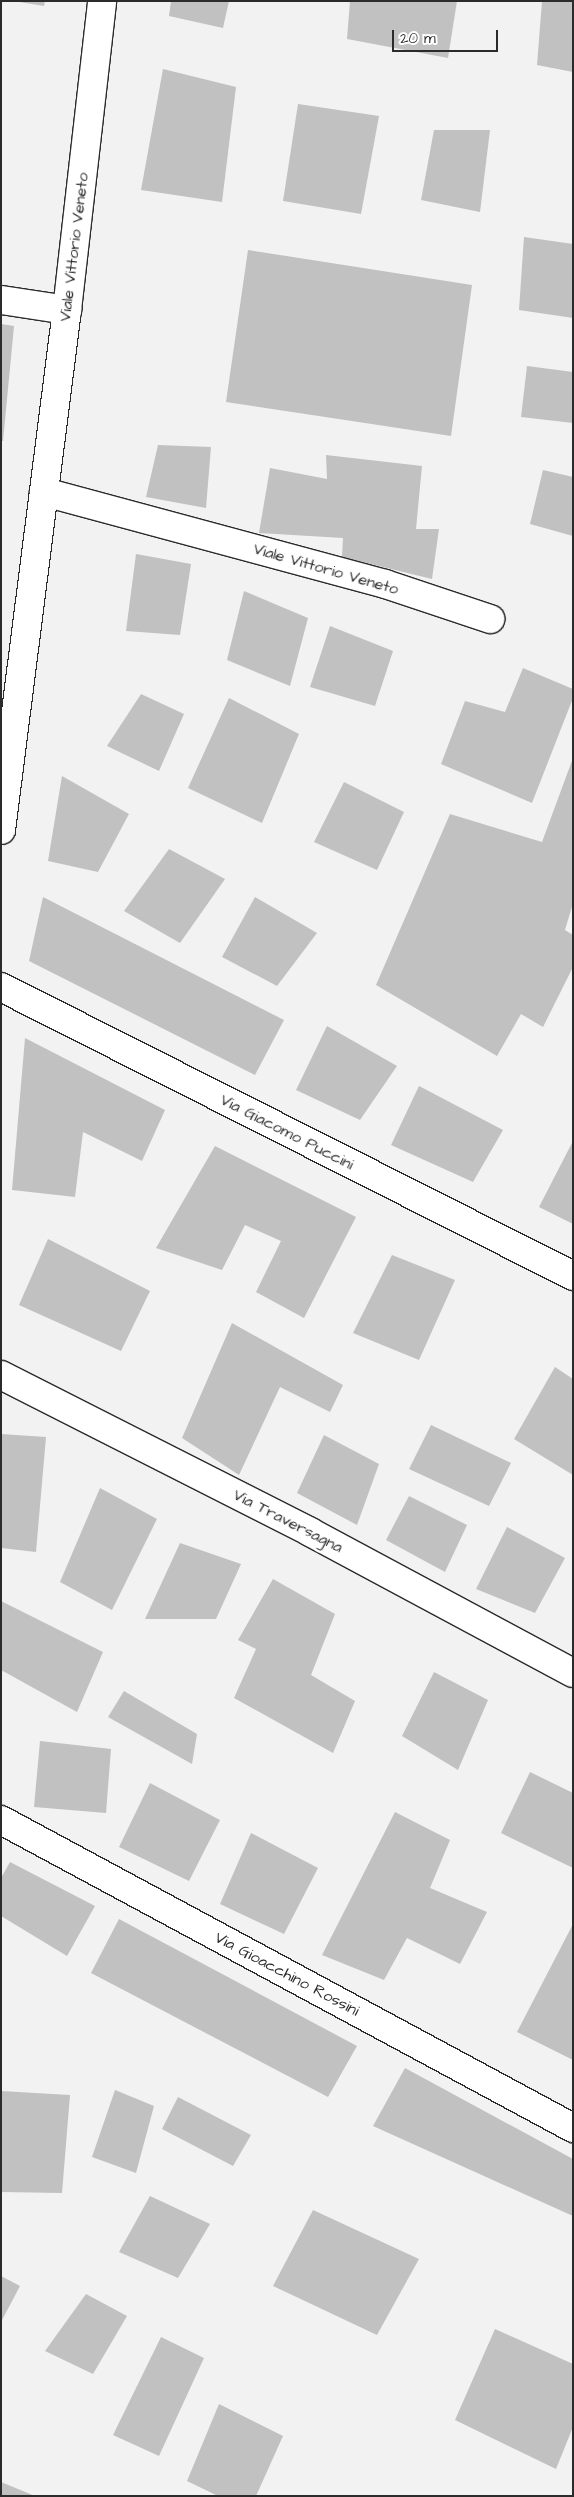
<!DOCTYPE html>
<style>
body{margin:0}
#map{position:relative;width:574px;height:2497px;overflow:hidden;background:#f2f2f2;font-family:"Architects Daughter",sans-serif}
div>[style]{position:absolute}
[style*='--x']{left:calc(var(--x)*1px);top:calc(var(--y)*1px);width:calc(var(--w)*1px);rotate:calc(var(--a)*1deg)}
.building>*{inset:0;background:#c1c1c1}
.roads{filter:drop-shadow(1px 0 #2b2b2b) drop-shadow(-1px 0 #2b2b2b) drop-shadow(0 1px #2b2b2b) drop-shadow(0 -1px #2b2b2b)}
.minor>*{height:28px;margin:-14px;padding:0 14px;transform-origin:14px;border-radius:14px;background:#fff}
span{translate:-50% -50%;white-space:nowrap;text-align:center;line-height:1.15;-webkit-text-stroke:4.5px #fff;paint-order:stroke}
.street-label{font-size:16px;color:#2b2b2b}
.frame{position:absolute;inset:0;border:2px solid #2b2b2b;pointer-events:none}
.scale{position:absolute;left:392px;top:30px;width:106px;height:22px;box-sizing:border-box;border:2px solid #2b2b2b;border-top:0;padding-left:6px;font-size:15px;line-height:18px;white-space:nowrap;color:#2b2b2b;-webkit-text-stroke:4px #fff;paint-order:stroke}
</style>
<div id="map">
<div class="building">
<i style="clip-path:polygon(13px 1px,45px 1px,44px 6px)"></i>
<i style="clip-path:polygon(171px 1px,229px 1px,223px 28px,169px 16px)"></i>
<i style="clip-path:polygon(350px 1px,457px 1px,448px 58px,347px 39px)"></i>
<i style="clip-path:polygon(542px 1px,573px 1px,573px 72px,537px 65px)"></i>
<i style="clip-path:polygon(163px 69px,236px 87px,222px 202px,141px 190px)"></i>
<i style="clip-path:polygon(298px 104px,379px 116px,361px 214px,283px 201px)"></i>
<i style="clip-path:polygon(434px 130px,490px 130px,480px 212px,421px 200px)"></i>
<i style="clip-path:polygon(524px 237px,573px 244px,573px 318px,519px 310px)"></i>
<i style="clip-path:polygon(248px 250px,472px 285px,451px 436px,226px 402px)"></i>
<i style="clip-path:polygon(1px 324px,14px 326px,3px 441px,1px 441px)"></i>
<i style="clip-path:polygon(527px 366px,573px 372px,573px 423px,521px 417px)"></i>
<i style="clip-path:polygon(158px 445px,211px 447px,206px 508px,146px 497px)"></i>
<i style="clip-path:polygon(326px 455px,422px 466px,416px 529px,439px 529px,432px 579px,342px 557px,343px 538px,259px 533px,270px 468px,327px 479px)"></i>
<i style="clip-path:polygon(543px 470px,573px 477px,573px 536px,530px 524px)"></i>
<i style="clip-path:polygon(136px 554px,191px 564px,180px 635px,126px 631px)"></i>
<i style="clip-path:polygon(244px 591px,308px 618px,290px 686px,227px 660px)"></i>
<i style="clip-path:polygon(330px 626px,393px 651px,375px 706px,310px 687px)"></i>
<i style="clip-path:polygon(523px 668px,573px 689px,573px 698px,532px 803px,441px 764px,465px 701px,505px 712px)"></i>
<i style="clip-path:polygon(141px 694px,184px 714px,159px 771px,107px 746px)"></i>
<i style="clip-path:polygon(229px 698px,299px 734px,262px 823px,188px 788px)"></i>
<i style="clip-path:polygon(573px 758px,573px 903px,565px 930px,573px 935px,573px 967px,543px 1027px,521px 1014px,497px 1056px,376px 985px,450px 814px,542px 842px)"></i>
<i style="clip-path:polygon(62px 776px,129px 814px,98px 872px,48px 861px)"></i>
<i style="clip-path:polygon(344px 782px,404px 812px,377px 870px,314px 842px)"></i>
<i style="clip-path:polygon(169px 849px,225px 879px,180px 943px,124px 911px)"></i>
<i style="clip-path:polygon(43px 897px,284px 1020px,255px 1075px,29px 961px)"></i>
<i style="clip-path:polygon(255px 897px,317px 933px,277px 986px,222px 957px)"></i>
<i style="clip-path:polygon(327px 1026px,397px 1066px,360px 1120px,296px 1090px)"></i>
<i style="clip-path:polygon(25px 1038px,165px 1110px,142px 1161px,83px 1132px,75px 1197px,12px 1190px)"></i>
<i style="clip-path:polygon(419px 1086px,503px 1130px,473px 1182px,391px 1145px)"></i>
<i style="clip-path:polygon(573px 1141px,573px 1224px,539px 1207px)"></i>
<i style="clip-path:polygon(215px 1146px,356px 1217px,304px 1318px,256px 1292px,281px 1241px,245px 1225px,222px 1270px,156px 1248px)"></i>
<i style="clip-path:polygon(48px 1239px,150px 1291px,121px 1351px,19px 1305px)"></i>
<i style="clip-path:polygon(392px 1255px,455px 1280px,419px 1360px,353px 1333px)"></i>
<i style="clip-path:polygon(232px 1323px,343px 1385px,330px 1412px,280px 1387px,239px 1475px,182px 1438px)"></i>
<i style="clip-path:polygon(555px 1367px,573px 1379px,573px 1475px,514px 1439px)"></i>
<i style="clip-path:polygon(431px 1425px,511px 1463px,489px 1506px,409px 1469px)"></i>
<i style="clip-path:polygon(1px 1434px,46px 1437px,36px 1552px,1px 1548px)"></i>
<i style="clip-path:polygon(324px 1435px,379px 1464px,357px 1525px,297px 1493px)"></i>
<i style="clip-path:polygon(100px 1488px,157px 1519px,112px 1610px,60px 1582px)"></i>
<i style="clip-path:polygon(409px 1496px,467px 1525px,445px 1572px,386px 1540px)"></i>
<i style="clip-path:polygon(507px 1527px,565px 1558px,535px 1613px,476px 1589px)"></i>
<i style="clip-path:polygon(180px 1543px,241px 1564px,216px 1619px,145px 1619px)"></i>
<i style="clip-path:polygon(273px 1579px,335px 1614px,311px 1675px,355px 1701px,333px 1753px,234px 1698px,256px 1649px,238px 1640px)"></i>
<i style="clip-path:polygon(1px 1601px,103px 1652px,77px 1712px,1px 1670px)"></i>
<i style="clip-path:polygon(434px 1672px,488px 1700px,458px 1770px,402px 1736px)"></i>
<i style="clip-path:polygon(124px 1691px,197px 1734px,192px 1764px,108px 1717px)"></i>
<i style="clip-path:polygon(40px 1741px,111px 1749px,106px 1813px,34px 1807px)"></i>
<i style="clip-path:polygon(530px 1772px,573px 1793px,573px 1868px,501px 1833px)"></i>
<i style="clip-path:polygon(150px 1783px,220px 1820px,189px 1881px,119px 1847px)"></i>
<i style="clip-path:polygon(395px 1812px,450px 1840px,430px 1888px,487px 1912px,460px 1964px,407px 1938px,384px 1980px,322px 1955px)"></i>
<i style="clip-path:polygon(251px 1833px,318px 1868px,284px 1934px,220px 1904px)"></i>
<i style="clip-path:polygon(10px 1862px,95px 1906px,67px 1956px,1px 1916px,1px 1878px)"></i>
<i style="clip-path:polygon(119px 1919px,357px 2046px,328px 2097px,91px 1973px)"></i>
<i style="clip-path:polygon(573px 1924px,573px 2060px,517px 2032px)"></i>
<i style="clip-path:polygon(405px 2068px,573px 2159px,573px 2216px,373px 2126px)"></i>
<i style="clip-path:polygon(115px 2090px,154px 2106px,136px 2173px,92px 2157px)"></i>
<i style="clip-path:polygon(1px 2091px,70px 2095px,62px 2193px,1px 2192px)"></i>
<i style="clip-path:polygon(178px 2097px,251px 2135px,233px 2166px,162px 2129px)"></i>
<i style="clip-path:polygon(150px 2196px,210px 2224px,178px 2278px,119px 2252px)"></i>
<i style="clip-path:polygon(313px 2210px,419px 2259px,377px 2335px,273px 2286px)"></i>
<i style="clip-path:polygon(1px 2276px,20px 2286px,1px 2322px)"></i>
<i style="clip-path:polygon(86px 2294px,127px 2316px,93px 2374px,45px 2351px)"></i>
<i style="clip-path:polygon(495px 2329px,573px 2364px,573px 2427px,556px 2469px,455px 2420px)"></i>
<i style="clip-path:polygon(161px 2337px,204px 2358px,159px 2456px,113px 2435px)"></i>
<i style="clip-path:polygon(219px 2404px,283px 2436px,256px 2496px,218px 2496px,187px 2481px)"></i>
<i style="clip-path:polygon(1px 2482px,35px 2496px,1px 2496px)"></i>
</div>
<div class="roads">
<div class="minor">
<i style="--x:1;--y:300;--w:67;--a:8.6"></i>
<i style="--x:44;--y:492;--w:353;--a:15.1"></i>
<i style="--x:385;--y:584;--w:111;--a:18.4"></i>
<i style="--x:1;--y:830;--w:524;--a:-82.77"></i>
<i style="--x:67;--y:310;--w:311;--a:-83.5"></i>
<i style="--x:1;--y:987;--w:641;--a:26.8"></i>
<i style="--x:1;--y:1375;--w:347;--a:26.9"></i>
<i style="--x:310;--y:1532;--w:298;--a:28.2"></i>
<i style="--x:1;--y:1820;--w:650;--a:28.3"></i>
</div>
</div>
<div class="street-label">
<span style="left:74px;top:247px;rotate:-83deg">Viale Vittorio Veneto</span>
<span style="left:326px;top:569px;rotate:16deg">Viale Vittorio Veneto</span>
<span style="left:287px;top:1132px;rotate:27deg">Via Giacomo Puccini</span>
<span style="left:288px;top:1521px;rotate:27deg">Via Traversagna</span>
<span style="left:287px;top:1974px;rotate:28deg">Via Gioacchino Rossini</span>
</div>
<div class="frame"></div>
<div class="scale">20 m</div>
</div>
